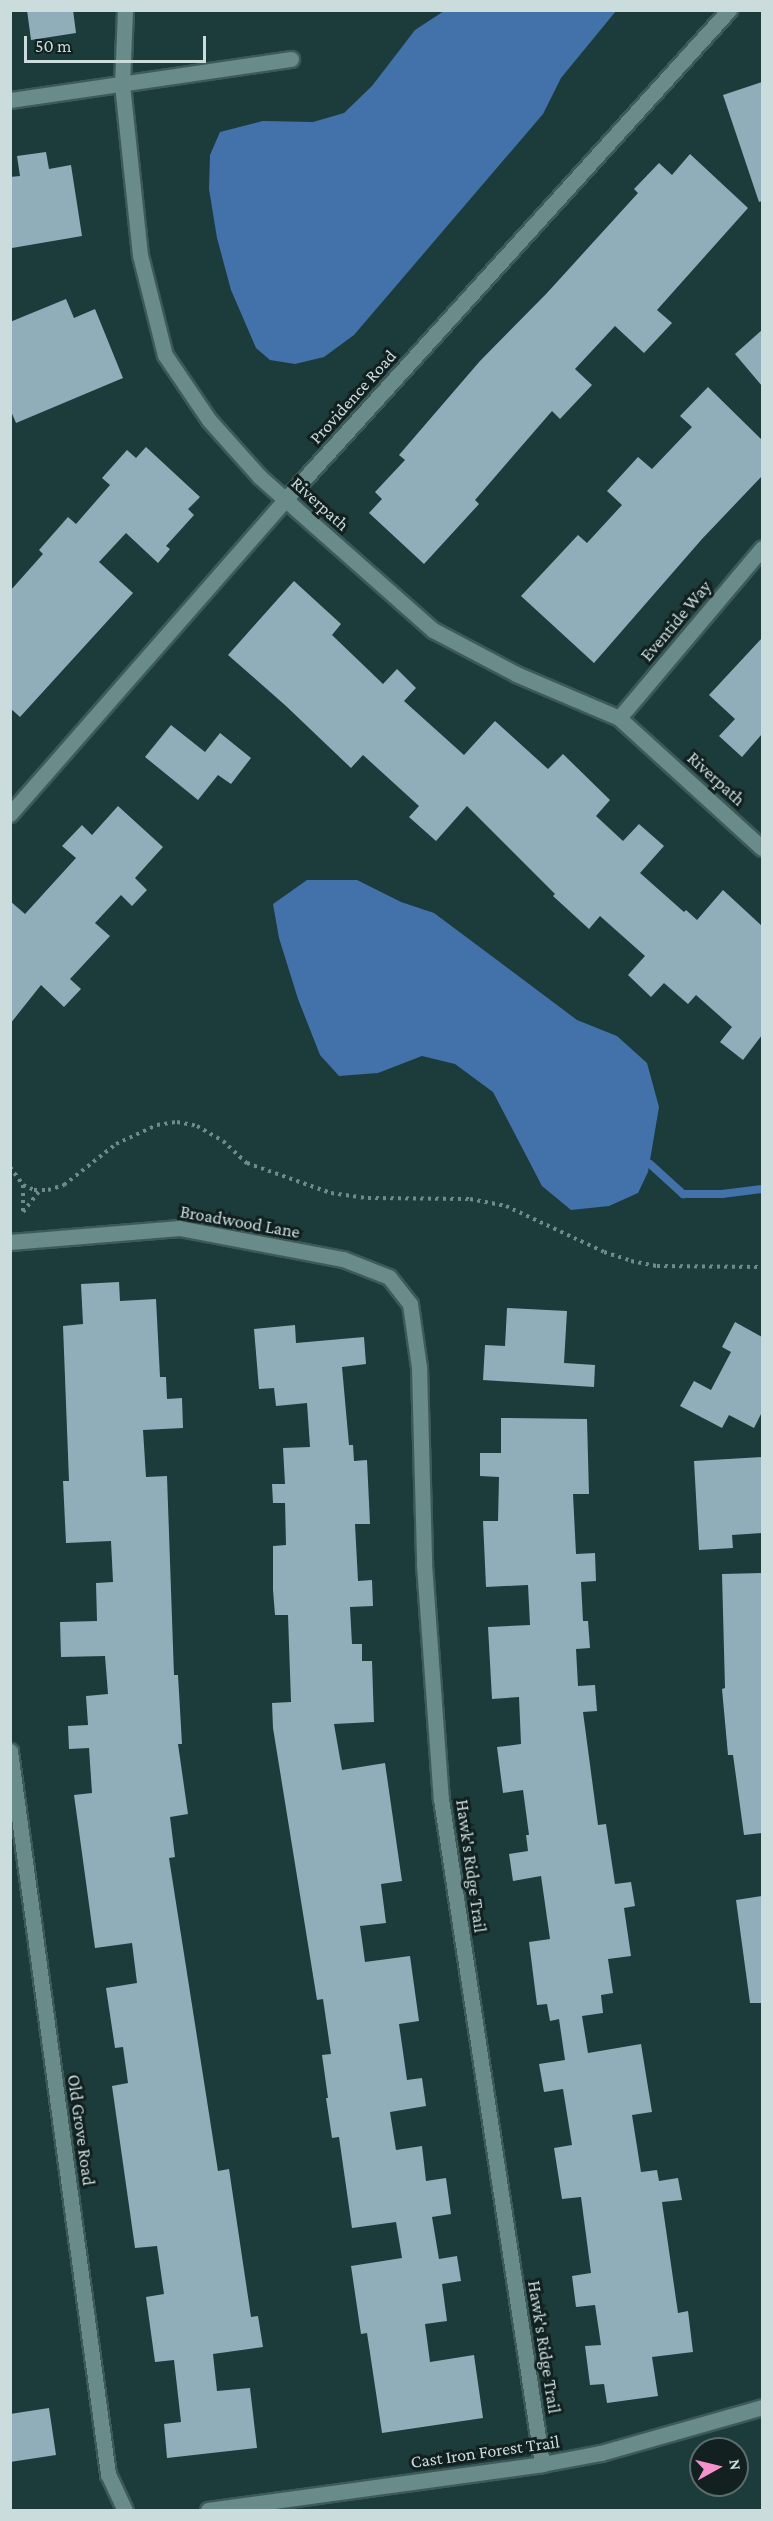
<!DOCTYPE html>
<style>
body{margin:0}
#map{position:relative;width:773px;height:2521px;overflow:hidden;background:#1b3c3b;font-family:"Crimson Pro",serif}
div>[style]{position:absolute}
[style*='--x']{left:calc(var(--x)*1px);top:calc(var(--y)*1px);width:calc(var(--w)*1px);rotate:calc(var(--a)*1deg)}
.water>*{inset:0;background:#4371a9}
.stream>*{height:8px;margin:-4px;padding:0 4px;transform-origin:4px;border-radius:4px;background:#4371a9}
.building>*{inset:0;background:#8faeba}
.path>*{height:4px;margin-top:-2px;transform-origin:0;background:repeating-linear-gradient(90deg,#708a89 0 3px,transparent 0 7.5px)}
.roads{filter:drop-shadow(2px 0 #3d5a5a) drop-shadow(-2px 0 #3d5a5a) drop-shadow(0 2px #3d5a5a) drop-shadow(0 -2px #3d5a5a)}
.street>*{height:15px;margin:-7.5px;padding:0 7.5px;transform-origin:7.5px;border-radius:7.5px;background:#698b8a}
span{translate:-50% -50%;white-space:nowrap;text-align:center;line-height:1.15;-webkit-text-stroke:6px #122020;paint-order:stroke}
.street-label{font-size:18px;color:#cadcdc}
.frame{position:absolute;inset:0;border:12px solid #cadcdc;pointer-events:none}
.north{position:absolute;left:689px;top:2437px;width:60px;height:60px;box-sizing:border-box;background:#122020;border:2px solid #5c6b6b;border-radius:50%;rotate:82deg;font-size:16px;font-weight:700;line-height:24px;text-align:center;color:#cadcdc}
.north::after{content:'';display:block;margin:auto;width:21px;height:27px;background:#f890cc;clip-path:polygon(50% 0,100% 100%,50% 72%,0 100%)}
.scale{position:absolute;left:24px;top:36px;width:182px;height:27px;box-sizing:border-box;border:3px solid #cadcdc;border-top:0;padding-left:8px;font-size:18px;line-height:21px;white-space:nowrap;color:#cadcdc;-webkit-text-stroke:4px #122020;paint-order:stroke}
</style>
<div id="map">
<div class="water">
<i style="clip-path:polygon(444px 11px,616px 11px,561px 78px,543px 114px,354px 335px,324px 357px,295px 364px,270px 360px,256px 348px,231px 290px,217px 238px,209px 189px,210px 155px,220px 132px,263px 121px,313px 122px,344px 113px,372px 86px,415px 30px)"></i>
<i style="clip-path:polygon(307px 880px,357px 880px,401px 902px,434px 913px,577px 1020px,617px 1036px,647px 1063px,659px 1107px,648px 1172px,638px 1193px,609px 1206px,571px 1210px,542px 1186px,493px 1092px,455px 1064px,422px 1056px,378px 1073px,339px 1076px,320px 1055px,298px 999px,279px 938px,273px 904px)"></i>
</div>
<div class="stream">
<i style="--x:650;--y:1164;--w:45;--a:42.3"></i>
<i style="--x:683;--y:1194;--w:39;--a:0"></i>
<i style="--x:722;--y:1194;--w:40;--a:-7.1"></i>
</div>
<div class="building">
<i style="clip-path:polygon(27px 10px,73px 10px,76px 33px,31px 40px)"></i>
<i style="clip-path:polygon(762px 82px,762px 201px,759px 202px,723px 95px)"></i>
<i style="clip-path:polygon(46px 152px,49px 169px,71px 165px,82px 236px,12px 248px,10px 177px,20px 176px,17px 156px)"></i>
<i style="clip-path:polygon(690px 154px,748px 208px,657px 310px,672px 323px,644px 353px,615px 326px,575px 369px,592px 385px,560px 419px,552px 411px,475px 500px,479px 504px,424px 564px,369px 513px,382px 499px,375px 492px,405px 460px,399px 455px,480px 361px,547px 293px,638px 193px,634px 189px,659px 163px,672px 175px)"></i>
<i style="clip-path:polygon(66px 299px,74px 318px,95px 309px,123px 378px,16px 423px,10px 409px,10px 322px)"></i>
<i style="clip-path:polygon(762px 330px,762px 386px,735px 354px)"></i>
<i style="clip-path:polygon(708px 387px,762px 440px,762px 476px,702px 539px,594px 663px,521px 596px,578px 535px,587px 543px,622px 505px,607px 491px,638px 457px,652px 469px,692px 427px,680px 416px)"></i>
<i style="clip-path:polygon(146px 447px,200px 497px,188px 509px,194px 515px,166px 546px,170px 549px,158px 563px,126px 533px,99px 562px,133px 593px,20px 717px,10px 708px,10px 591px,43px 554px,39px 550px,68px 517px,76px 524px,110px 485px,102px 478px,127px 450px,136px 458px)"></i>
<i style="clip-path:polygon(294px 581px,341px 624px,332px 635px,383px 684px,397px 669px,416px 688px,404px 701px,464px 755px,495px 721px,548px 769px,563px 754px,610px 800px,596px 816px,623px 841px,639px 824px,664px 846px,640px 873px,684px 912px,686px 910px,697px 920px,723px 890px,762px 926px,762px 1035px,743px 1060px,720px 1042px,732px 1027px,696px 995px,688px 1004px,664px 983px,651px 997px,628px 975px,645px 956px,600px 916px,589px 929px,553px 896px,555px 894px,467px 806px,436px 841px,409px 817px,419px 806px,363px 755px,351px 768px,286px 706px,228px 655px)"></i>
<i style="clip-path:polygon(762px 638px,762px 734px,742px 757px,719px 736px,735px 719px,709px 695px)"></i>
<i style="clip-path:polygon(171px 725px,205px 752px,220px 733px,251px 758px,231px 784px,218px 775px,198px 800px,145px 757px)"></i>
<i style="clip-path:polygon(118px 806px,163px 847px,135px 878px,147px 890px,132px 906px,121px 895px,95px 923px,110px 936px,70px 979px,81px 989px,64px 1007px,41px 985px,10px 1024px,10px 901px,25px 914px,76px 858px,62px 846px,82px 825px,92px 835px)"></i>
<i style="clip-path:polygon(119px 1282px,120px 1301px,156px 1299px,160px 1377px,166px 1377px,167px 1399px,182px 1398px,183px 1428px,143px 1430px,146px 1477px,167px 1476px,174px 1675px,178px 1675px,182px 1744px,178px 1744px,188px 1814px,170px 1817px,175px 1857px,169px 1858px,218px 2171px,229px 2169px,251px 2317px,258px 2316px,263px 2347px,213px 2354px,217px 2391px,250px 2388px,257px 2448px,167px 2458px,164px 2424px,181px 2422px,174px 2360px,155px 2362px,146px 2297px,164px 2294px,157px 2246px,135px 2248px,112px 2086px,128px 2083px,123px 2047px,115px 2048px,106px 1988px,137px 1983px,132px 1943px,95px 1948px,74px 1795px,92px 1793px,89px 1748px,69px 1749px,68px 1726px,88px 1725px,86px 1696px,108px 1694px,105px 1656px,61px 1657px,60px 1622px,97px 1621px,96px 1583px,113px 1582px,111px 1541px,66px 1543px,63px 1481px,69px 1481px,63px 1326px,83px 1324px,81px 1284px)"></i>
<i style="clip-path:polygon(507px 1308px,567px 1311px,564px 1363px,595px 1365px,594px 1387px,483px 1380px,485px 1345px,505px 1346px)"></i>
<i style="clip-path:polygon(735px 1322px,762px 1337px,762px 1412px,754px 1428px,729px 1415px,722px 1428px,680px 1406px,694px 1381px,711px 1390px,731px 1352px,722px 1347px)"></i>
<i style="clip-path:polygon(295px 1325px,296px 1343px,364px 1337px,366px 1364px,342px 1367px,349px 1445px,353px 1445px,354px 1461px,367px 1460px,370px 1524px,355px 1524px,358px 1581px,372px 1580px,373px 1606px,350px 1607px,352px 1644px,362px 1644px,362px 1661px,372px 1661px,374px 1722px,334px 1724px,342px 1770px,385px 1763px,402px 1881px,381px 1884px,386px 1923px,360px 1926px,365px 1962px,410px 1956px,419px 2021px,399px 2024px,407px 2080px,422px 2078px,426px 2106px,390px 2112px,396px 2150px,422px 2146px,426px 2181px,446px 2178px,451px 2214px,432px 2217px,439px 2259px,457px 2256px,461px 2281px,442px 2284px,447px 2321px,425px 2324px,430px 2362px,474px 2355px,483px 2418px,382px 2433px,367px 2333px,361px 2334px,351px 2266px,402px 2258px,396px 2222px,352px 2228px,339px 2137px,332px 2138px,326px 2098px,328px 2098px,322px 2055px,331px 2054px,323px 1999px,317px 2000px,273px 1728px,272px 1703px,291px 1702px,288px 1615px,275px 1615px,273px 1590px,273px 1546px,286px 1545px,285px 1503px,273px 1503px,272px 1484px,285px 1484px,283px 1448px,310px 1447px,307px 1403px,276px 1406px,274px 1388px,259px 1389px,254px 1329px)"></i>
<i style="clip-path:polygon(501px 1418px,587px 1419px,589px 1494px,573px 1494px,576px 1554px,595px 1553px,596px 1581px,581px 1582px,583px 1621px,588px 1621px,590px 1648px,576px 1649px,578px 1686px,595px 1685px,597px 1711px,583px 1712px,598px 1825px,606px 1824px,615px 1884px,631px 1882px,635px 1906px,624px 1908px,631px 1956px,608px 1959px,613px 1993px,601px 1995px,603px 2013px,582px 2016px,588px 2053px,641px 2044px,652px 2112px,632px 2115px,641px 2172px,657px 2170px,659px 2181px,678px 2178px,682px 2200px,662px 2202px,678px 2313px,688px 2311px,693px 2352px,652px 2357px,658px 2396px,607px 2403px,604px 2384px,590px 2385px,585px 2346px,601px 2345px,595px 2305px,576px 2307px,572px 2276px,591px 2273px,581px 2197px,562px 2199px,554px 2148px,572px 2145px,563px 2089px,544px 2092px,539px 2064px,565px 2060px,559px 2019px,550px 2021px,547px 2004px,537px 2005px,529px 1942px,550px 1939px,541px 1876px,513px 1881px,509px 1854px,528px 1851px,526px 1835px,529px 1835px,523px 1790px,503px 1793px,497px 1747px,521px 1744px,519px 1697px,492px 1699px,488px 1627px,530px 1625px,528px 1585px,486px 1587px,483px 1521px,498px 1521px,499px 1477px,480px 1476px,480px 1453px,501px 1453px)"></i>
<i style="clip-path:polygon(762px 1457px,762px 1533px,732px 1535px,733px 1548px,699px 1550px,694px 1461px)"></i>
<i style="clip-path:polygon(762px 1573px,762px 1833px,744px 1835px,733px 1755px,728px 1755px,722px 1689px,725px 1688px,722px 1574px)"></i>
<i style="clip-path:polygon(762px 1896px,762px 2003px,750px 2003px,736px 1900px)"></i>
<i style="clip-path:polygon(49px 2408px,56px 2455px,10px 2462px,10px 2414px)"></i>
</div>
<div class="path">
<i style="--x:10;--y:1167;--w:22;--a:54"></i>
<i style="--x:23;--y:1185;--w:12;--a:24"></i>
<i style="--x:34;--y:1190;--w:14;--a:0"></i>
<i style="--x:48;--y:1190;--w:17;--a:-17"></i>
<i style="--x:64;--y:1185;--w:66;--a:-38.3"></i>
<i style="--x:116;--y:1144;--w:45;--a:-24.9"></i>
<i style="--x:157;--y:1125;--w:20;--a:-9"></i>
<i style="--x:177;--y:1122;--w:20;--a:11"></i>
<i style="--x:197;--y:1126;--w:30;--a:30"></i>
<i style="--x:223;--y:1141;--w:33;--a:43"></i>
<i style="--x:247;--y:1163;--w:89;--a:19.7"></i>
<i style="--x:331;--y:1193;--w:37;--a:8"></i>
<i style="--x:368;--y:1198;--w:102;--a:0.6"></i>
<i style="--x:470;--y:1199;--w:37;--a:11"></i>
<i style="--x:506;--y:1206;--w:108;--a:25.1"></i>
<i style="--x:604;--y:1252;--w:28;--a:18"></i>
<i style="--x:631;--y:1261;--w:26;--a:11"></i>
<i style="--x:657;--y:1266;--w:105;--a:0.5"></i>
<i style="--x:23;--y:1185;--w:27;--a:90"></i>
<i style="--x:23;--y:1212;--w:28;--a:-52"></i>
</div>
<div class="roads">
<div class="street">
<i style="--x:125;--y:10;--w:74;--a:92.3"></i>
<i style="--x:122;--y:84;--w:172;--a:84"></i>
<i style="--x:140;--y:255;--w:103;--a:76"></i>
<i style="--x:165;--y:355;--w:78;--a:55.9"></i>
<i style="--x:209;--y:420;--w:76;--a:48.2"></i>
<i style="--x:260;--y:477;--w:231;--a:41.5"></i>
<i style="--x:433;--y:630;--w:94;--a:27.9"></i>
<i style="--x:516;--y:674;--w:112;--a:23.1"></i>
<i style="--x:619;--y:718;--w:193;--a:42.3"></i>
<i style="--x:10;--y:100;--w:284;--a:-8.3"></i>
<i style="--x:619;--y:718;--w:222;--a:-49.9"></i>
<i style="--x:10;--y:814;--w:419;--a:-48.8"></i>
<i style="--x:286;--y:499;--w:660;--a:-47.83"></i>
<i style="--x:10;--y:1242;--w:170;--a:-4.7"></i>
<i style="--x:179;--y:1228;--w:167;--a:10.7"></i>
<i style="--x:343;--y:1259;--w:49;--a:21.4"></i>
<i style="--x:389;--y:1277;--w:34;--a:52"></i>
<i style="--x:410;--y:1304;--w:64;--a:81.9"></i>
<i style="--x:419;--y:1367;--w:197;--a:88.5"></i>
<i style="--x:424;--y:1564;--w:236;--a:85.9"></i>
<i style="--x:441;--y:1799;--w:673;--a:81.36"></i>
<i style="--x:10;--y:1751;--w:730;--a:82.28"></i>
<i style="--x:108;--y:2474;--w:40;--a:65"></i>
<i style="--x:208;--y:2510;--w:337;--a:-7.8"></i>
<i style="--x:542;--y:2464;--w:60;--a:-10.6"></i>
<i style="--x:601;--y:2453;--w:167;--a:-15.9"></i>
</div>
</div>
<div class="street-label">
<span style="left:353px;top:397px;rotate:-48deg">Providence Road</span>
<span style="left:320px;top:504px;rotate:42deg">Riverpath</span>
<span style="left:676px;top:621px;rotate:-50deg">Eventide Way</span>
<span style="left:716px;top:779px;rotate:42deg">Riverpath</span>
<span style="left:240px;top:1222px;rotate:10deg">Broadwood Lane</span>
<span style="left:471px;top:1866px;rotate:82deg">Hawk's Ridge Trail</span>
<span style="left:81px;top:2130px;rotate:82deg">Old Grove Road</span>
<span style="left:544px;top:2347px;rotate:81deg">Hawk's Ridge Trail</span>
<span style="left:485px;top:2452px;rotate:-8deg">Cast Iron Forest Trail</span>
</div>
<div class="frame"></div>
<div class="north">N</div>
<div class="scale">50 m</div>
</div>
